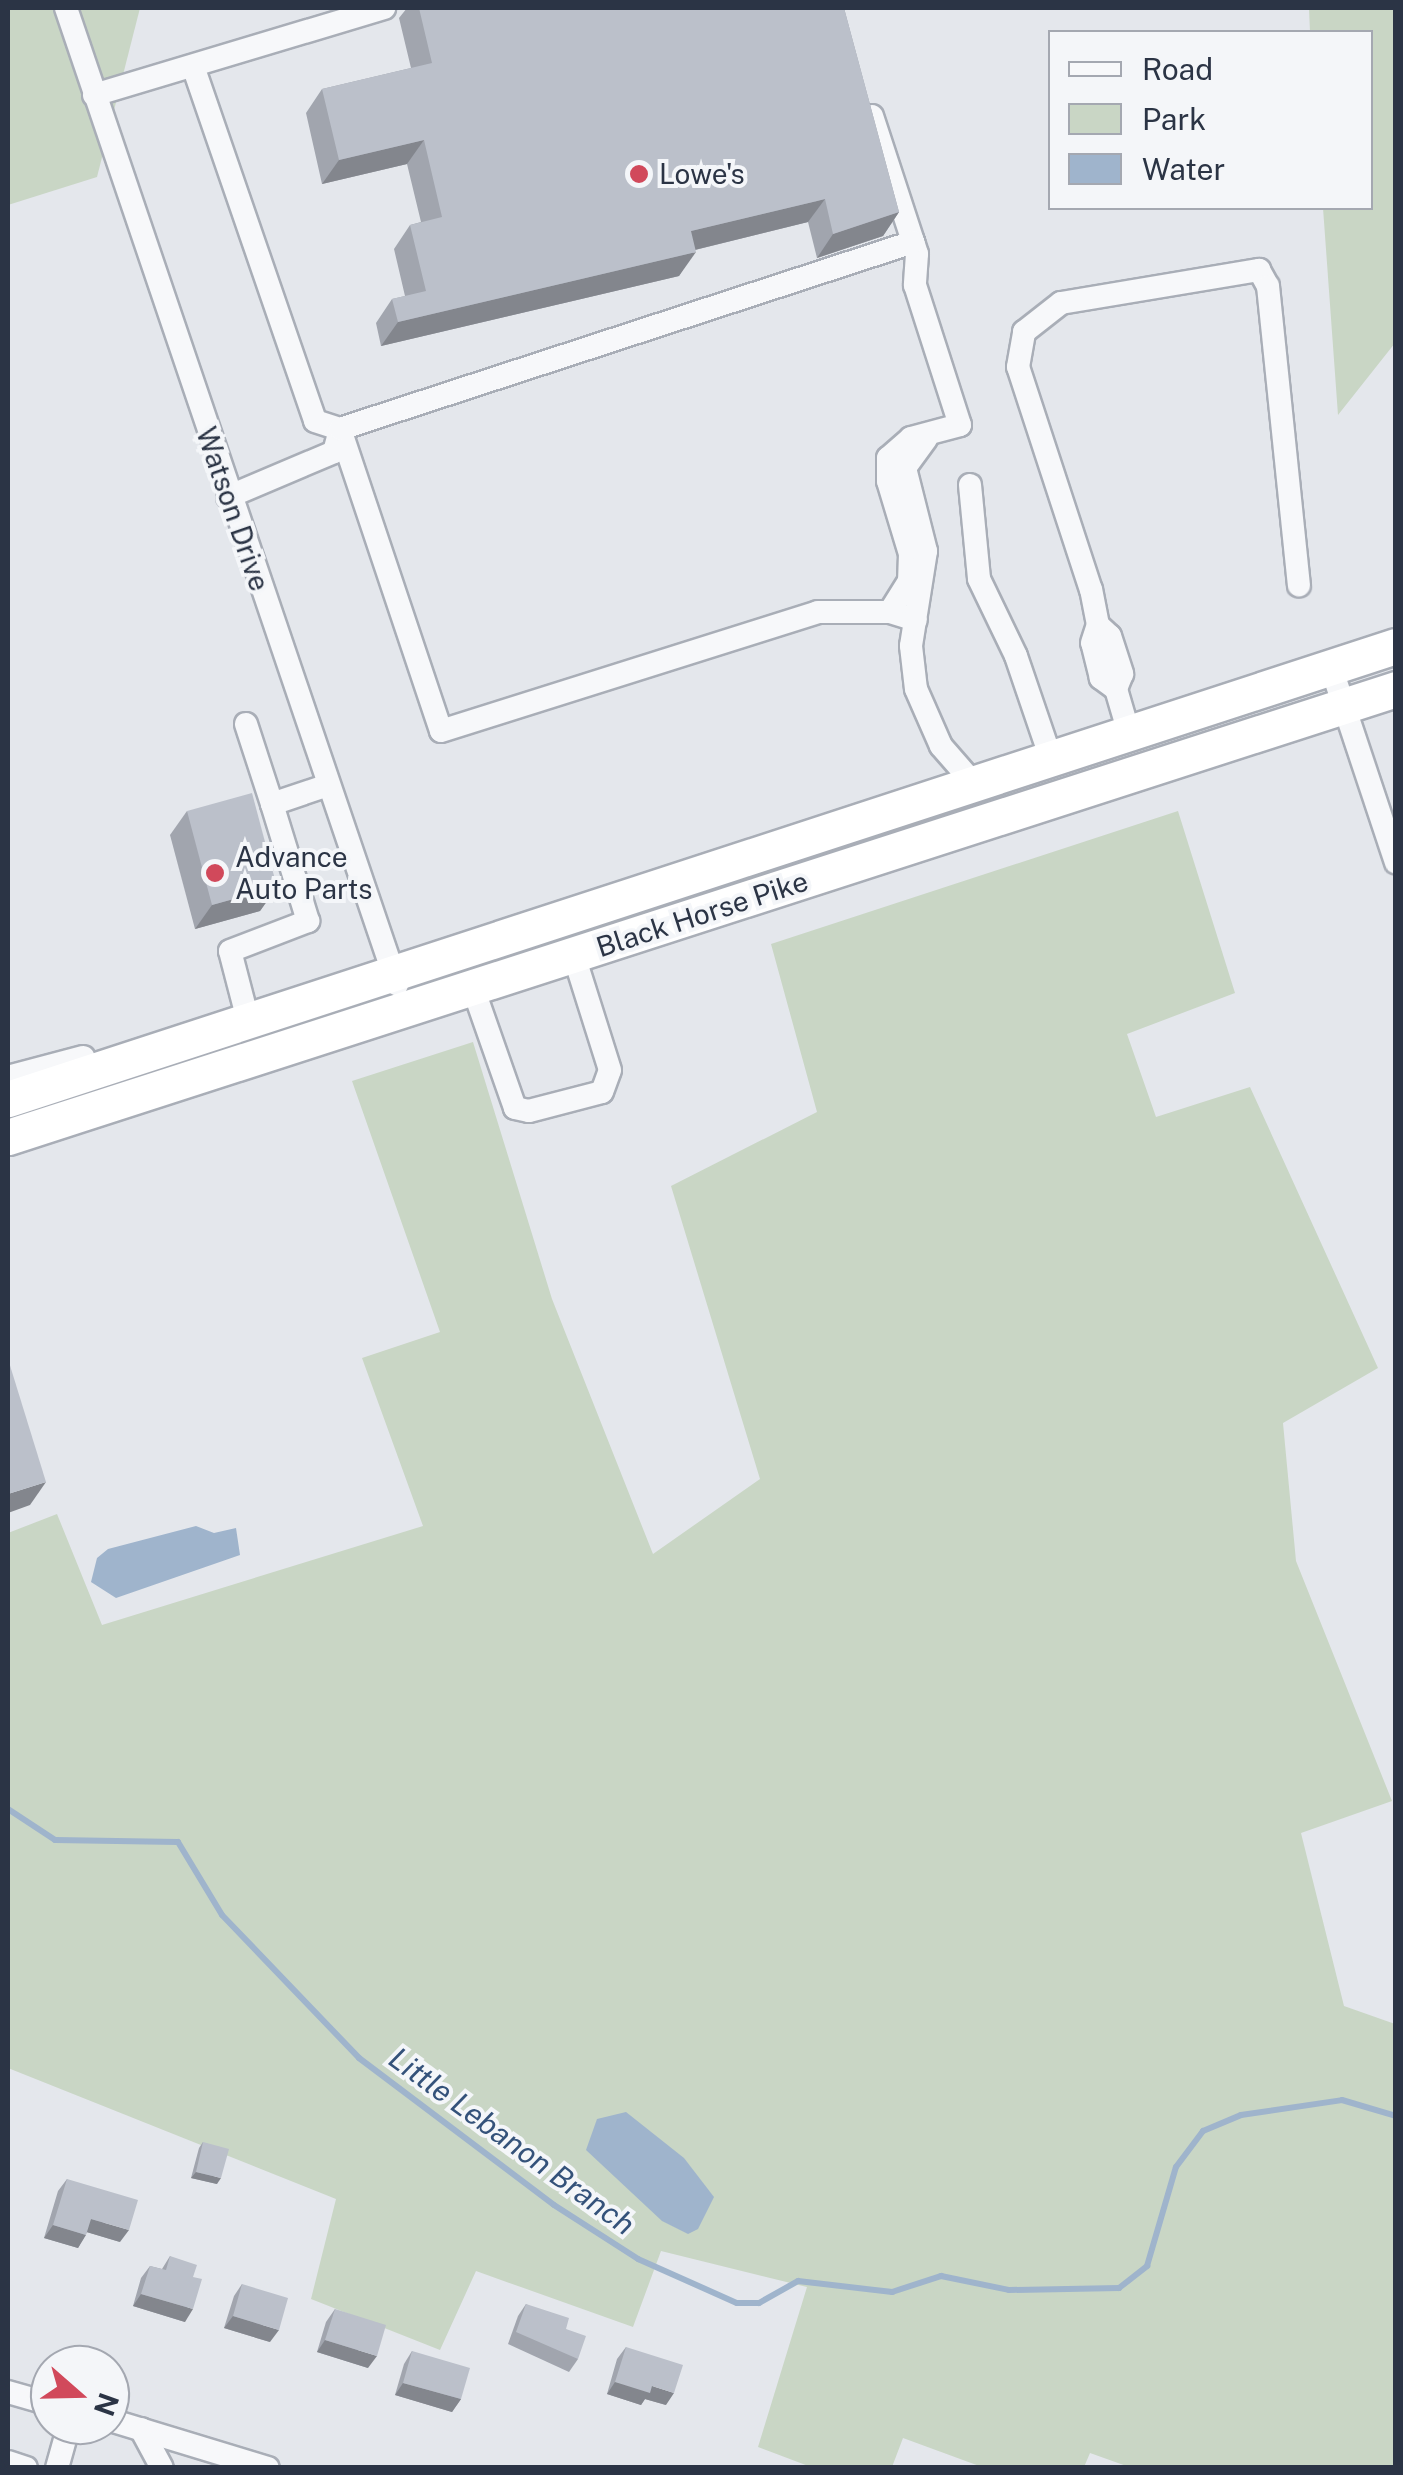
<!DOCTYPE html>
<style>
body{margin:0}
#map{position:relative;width:1403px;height:2475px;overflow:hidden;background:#e4e7ec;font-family:"Public Sans",sans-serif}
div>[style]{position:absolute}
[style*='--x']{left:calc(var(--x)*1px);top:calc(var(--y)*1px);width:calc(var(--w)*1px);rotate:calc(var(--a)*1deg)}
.green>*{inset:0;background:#c9d6c5}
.water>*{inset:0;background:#9fb4cc}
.stream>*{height:6px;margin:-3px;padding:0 3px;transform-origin:3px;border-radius:3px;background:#9fb4cc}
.roads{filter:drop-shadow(2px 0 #a9aeb7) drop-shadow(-2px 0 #a9aeb7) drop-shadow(0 2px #a9aeb7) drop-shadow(0 -2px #a9aeb7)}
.minor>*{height:22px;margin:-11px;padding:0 11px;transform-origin:11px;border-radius:11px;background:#f7f8fa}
.highway>*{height:35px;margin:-17.5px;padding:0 17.5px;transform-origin:17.5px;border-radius:17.5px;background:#fff}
.wall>*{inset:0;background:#a1a5ae}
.shaded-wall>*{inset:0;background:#83868d}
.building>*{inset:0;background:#bbc0ca}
.dots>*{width:28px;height:28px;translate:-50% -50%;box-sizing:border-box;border:5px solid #f4f6f9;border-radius:50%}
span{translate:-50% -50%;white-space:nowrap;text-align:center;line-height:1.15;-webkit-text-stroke:8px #f4f6f9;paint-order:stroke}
.poi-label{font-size:28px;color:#2b3445}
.left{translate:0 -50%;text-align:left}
.street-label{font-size:28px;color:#2b3445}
.water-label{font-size:30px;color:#34527a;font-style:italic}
.frame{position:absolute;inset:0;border:10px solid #2b3445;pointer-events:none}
.legend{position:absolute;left:1048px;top:30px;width:325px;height:180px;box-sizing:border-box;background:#f4f6f9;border:2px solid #a4a8b1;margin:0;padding:12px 18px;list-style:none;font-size:30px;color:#2b3445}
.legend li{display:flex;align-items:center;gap:20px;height:50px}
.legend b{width:50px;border:2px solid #a4a8b1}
.north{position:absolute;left:30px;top:2345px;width:100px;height:100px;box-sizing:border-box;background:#f4f6f9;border:2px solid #a4a8b1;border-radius:50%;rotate:110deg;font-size:28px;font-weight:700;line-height:40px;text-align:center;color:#2b3445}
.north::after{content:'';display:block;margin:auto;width:35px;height:45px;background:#d1495b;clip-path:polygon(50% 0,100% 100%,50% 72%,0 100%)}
</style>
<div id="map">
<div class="green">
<i style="clip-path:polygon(8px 8px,140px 8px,97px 177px,8px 205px)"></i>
<i style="clip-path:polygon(1309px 8px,1395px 8px,1395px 343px,1338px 415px,1323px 208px,1370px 208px,1370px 32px,1310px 32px)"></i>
<i style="clip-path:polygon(1178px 811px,1235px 993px,1127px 1034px,1156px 1117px,1250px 1087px,1378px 1368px,1283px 1423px,1296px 1561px,1392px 1801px,1301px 1833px,1344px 2006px,1395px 2024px,1395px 2467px,1132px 2468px,1090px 2453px,1084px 2467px,982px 2467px,903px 2438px,892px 2467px,811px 2467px,758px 2447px,807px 2287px,661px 2251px,633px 2327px,476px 2271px,440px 2350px,311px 2299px,336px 2199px,8px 2068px,8px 1533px,57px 1514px,102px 1625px,423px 1526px,362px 1358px,440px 1332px,352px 1081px,473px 1042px,552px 1299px,653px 1554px,760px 1479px,671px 1186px,817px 1112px,771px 944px)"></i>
</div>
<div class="water">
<i style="clip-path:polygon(196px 1526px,214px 1533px,236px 1528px,240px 1555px,116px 1598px,91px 1582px,97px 1558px,108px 1549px)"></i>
<i style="clip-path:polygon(626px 2112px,684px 2158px,714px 2197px,698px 2229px,688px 2234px,662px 2221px,586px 2150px,597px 2119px)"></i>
</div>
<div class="stream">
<i style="--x:8;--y:1809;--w:56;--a:33.4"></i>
<i style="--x:55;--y:1840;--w:123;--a:0.9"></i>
<i style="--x:178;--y:1842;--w:85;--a:58.9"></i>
<i style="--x:222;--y:1915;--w:198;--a:46.2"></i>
<i style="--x:359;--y:2058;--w:244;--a:37"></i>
<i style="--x:554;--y:2205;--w:100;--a:32.7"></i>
<i style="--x:638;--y:2259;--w:108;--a:24"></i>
<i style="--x:737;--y:2303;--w:22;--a:0"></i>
<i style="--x:759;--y:2303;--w:45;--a:-29.4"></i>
<i style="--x:798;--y:2281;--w:95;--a:6.7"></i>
<i style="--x:892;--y:2292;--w:52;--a:-18.1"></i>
<i style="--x:941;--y:2276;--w:69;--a:11.6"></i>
<i style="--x:1009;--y:2290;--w:110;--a:-1"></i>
<i style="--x:1119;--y:2288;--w:36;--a:-38"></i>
<i style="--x:1147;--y:2266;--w:103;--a:-73.7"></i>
<i style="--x:1176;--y:2167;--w:45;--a:-53.1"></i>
<i style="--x:1203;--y:2131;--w:41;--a:-22.8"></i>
<i style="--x:1241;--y:2115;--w:102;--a:-8.4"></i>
<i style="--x:1342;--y:2100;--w:56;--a:16.5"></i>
</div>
<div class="roads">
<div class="minor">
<i style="--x:66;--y:8;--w:1031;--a:71.27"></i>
<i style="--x:193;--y:66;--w:375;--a:71"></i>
<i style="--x:315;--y:421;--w:26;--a:18"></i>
<i style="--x:340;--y:429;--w:318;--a:71.5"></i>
<i style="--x:441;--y:731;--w:395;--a:-17.5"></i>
<i style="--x:818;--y:612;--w:72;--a:0"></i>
<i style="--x:890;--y:612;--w:27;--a:17"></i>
<i style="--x:94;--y:95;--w:303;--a:-16.7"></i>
<i style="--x:872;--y:116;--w:145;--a:71.9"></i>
<i style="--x:917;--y:254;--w:31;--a:94"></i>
<i style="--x:915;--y:285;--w:147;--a:72.2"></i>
<i style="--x:960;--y:425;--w:51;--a:165.1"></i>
<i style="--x:911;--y:438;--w:30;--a:139"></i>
<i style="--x:888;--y:458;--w:23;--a:90"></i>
<i style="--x:888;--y:481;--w:76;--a:73.2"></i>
<i style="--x:910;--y:554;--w:27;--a:92"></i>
<i style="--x:909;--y:581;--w:36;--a:122"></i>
<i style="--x:926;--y:439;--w:36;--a:126"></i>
<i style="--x:905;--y:468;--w:86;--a:75.8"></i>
<i style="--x:926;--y:551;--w:96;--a:99"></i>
<i style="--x:911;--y:646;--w:43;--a:83.4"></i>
<i style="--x:916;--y:689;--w:62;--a:66.3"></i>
<i style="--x:941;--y:746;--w:53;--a:48.8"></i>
<i style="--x:970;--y:485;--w:94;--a:84.5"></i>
<i style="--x:979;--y:579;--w:85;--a:64.3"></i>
<i style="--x:1016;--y:656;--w:112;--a:71.2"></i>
<i style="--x:228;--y:497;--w:115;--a:-23"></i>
<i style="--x:334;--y:452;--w:24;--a:-75"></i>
<i style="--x:340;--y:429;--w:603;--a:-18.07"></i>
<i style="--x:1098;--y:625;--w:16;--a:43"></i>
<i style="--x:1110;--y:636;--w:40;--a:72"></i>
<i style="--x:1122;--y:674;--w:16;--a:112"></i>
<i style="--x:1116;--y:689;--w:50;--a:73.7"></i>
<i style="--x:1331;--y:667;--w:206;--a:71.6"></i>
<i style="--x:1116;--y:689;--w:19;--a:-144"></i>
<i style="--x:1101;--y:678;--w:36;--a:-104"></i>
<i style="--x:1092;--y:643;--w:19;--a:-72"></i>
<i style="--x:1098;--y:625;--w:36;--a:-101"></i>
<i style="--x:1091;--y:590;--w:235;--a:-108.1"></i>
<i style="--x:1018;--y:367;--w:36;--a:-80"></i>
<i style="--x:1024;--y:332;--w:47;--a:-38.1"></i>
<i style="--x:1061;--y:303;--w:201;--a:-9.5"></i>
<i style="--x:1259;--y:270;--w:18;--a:61"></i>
<i style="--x:1268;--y:286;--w:301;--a:84.1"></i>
<i style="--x:246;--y:724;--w:84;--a:72"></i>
<i style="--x:272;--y:804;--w:59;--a:-18.7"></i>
<i style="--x:473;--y:988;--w:127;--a:70.7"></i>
<i style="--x:515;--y:1108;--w:14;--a:12"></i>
<i style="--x:529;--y:1111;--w:75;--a:-14.6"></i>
<i style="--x:602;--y:1092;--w:23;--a:-70"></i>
<i style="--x:610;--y:1070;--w:120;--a:-107.5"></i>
<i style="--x:248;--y:1020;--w:71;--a:-104.6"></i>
<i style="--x:230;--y:951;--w:84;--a:-21"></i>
<i style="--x:308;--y:921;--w:122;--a:-107.1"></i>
<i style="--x:8;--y:1077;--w:78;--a:-14.9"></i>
<i style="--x:8;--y:2392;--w:44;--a:15.9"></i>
<i style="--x:110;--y:2420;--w:165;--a:16.9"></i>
<i style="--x:141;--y:2429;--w:44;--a:61.7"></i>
<i style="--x:8;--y:2462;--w:19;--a:18"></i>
<i style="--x:57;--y:2468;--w:45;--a:-74.4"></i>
</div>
<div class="highway">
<i style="--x:8;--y:1099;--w:1460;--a:-18.08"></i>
<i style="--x:8;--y:1137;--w:1459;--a:-17.89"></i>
</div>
</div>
<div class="wall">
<i style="clip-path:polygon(407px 8px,844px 8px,899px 212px,883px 236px,817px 258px,808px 222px,695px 250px,679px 276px,381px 346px,376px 323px,392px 299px,405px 296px,394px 249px,410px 225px,421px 222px,407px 164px,322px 184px,306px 113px,322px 89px,411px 68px,399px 18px)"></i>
<i style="clip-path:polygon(187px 811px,277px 887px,260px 911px,195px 929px,170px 835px)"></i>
<i style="clip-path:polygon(203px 2142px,217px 2184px,191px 2178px,199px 2148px)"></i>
<i style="clip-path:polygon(67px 2179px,120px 2242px,87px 2232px,78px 2248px,44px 2238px,58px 2191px)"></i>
<i style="clip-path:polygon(170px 2256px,193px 2277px,185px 2322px,133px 2306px,141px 2278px,150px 2266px,162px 2269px)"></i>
<i style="clip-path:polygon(242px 2284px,270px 2342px,224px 2328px,234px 2296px)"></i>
<i style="clip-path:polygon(526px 2304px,566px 2329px,578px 2359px,569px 2372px,508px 2344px,518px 2316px)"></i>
<i style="clip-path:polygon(335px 2309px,368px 2368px,317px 2352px,326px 2322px)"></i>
<i style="clip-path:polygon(626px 2347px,666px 2405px,645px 2399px,641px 2405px,607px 2394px,617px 2359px)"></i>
<i style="clip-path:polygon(412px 2351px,461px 2399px,452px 2412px,395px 2395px,404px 2364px)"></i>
</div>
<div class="shaded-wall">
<i style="clip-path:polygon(424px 140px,407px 164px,322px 184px,339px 160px)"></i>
<i style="clip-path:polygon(825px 199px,808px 222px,674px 255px,691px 231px)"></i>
<i style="clip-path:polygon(899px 212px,883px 236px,817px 258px,833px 234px)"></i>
<i style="clip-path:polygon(696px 252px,679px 276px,381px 346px,398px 322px)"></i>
<i style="clip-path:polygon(277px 887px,260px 911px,195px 929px,212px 905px)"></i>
<i style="clip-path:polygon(46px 1482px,30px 1505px,8px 1513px,8px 1494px)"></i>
<i style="clip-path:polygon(196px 2172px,221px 2178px,217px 2184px,191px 2178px)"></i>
<i style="clip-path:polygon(91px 2219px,129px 2230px,120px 2242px,83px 2231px)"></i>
<i style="clip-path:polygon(53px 2225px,86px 2235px,78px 2248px,44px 2238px)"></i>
<i style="clip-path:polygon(141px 2294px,193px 2309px,185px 2322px,133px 2306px)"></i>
<i style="clip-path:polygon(233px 2316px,279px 2330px,270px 2342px,224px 2328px)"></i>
<i style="clip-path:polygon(325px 2340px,377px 2356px,368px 2368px,317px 2352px)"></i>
<i style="clip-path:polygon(615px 2382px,652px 2386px,674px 2393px,666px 2405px,645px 2399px,641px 2405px,607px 2394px)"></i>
<i style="clip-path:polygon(403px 2383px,461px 2399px,452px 2412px,395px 2395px)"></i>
</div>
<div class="building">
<i style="clip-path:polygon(419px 8px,844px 8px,899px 212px,833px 234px,825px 199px,691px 231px,696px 252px,398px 322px,392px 299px,426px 291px,410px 225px,442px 217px,424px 140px,339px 160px,322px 89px,432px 63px)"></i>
<i style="clip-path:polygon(252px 793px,277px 887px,212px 905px,187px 811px)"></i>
<i style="clip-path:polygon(8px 1359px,46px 1482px,8px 1494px)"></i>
<i style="clip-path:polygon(203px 2142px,229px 2149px,221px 2178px,196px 2172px)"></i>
<i style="clip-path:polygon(67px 2179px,138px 2200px,129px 2230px,91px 2219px,86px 2235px,53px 2225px)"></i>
<i style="clip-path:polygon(170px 2256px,197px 2265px,193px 2277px,202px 2279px,193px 2309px,141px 2294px,150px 2266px,166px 2270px)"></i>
<i style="clip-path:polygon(242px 2284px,288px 2298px,279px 2330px,233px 2316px)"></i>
<i style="clip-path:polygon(526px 2304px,569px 2318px,566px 2329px,586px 2336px,578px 2359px,516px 2332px)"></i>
<i style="clip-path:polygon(335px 2309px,386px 2325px,377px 2356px,325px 2340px)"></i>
<i style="clip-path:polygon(626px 2347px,683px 2365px,674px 2393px,652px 2386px,650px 2393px,615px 2382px)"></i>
<i style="clip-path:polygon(412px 2351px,470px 2368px,461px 2399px,403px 2383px)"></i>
</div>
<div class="dots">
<i style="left:639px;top:174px;background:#d1495b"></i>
<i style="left:215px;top:873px;background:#d1495b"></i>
</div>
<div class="poi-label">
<span class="left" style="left:659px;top:174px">Lowe's</span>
<span class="left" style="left:235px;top:873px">Advance<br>Auto Parts</span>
</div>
<div class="street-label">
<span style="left:233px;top:509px;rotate:71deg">Watson Drive</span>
<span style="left:702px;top:914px;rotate:-18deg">Black Horse Pike</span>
</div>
<div class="water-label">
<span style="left:512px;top:2141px;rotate:36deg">Little Lebanon Branch</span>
</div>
<div class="frame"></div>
<ul class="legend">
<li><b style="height:12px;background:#f7f8fa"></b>Road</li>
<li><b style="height:28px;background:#c9d6c5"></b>Park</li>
<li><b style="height:28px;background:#9fb4cc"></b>Water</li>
</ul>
<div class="north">N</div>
</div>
